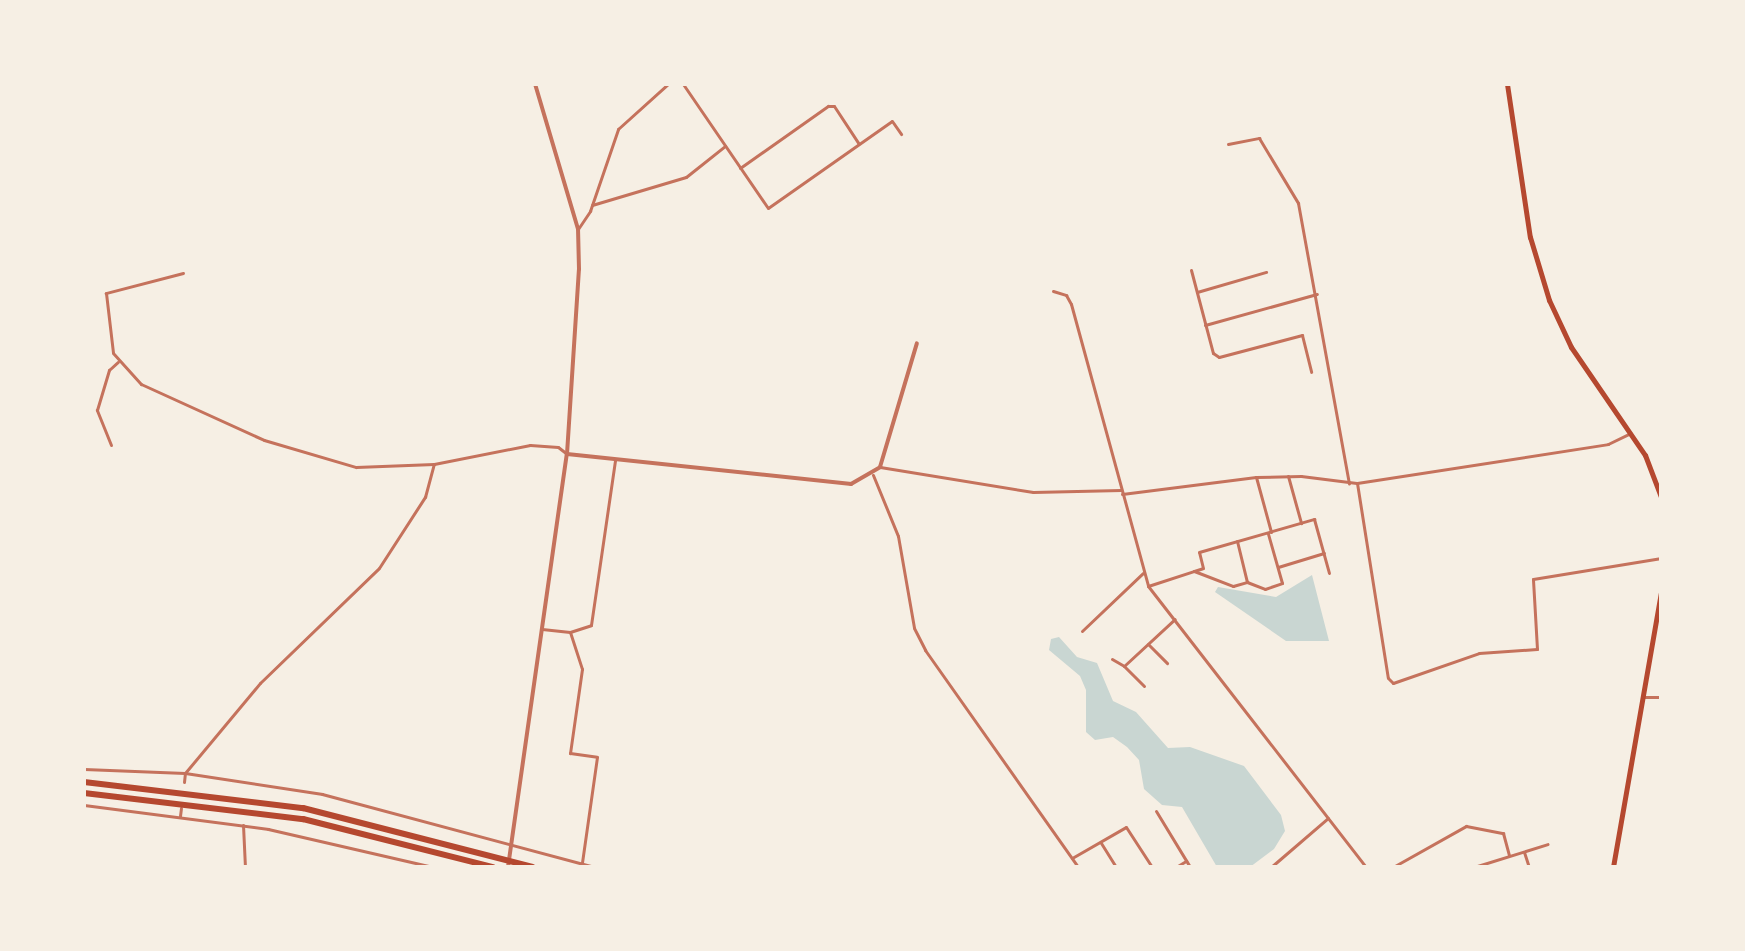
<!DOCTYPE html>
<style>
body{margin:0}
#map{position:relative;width:1745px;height:951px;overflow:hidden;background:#f6efe4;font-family:Signika,sans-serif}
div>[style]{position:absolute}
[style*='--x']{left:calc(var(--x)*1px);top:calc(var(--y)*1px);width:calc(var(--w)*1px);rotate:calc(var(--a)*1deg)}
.water>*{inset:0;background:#c9d6d2}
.minor>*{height:3px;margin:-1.5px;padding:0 1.5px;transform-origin:1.5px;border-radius:1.5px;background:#c5725c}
.tertiary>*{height:4px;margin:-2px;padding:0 2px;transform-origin:2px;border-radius:2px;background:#c5725c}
.primary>*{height:5px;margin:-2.5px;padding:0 2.5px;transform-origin:2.5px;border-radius:2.5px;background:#b5482f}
.motorway>*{height:6px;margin:-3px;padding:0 3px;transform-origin:3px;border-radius:3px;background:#b5482f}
span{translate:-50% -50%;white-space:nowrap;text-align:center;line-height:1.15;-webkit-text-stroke:7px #f6efe4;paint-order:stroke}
.frame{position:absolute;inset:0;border:86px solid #f6efe4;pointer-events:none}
</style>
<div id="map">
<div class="water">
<i style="clip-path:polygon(1312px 575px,1329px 641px,1286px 641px,1215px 592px,1218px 587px,1276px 597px)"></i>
<i style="clip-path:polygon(1059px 637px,1077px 657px,1097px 663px,1113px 701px,1136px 712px,1168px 748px,1190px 747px,1244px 766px,1281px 815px,1285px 831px,1274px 849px,1250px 867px,1217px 867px,1182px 807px,1162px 805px,1144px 789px,1139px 760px,1127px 747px,1113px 737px,1095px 740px,1086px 732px,1086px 690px,1080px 676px,1049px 650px,1051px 639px)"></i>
</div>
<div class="minor">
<i style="--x:683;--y:84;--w:150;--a:55.6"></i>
<i style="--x:768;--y:208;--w:151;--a:-35.1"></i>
<i style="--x:892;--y:121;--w:16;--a:55"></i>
<i style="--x:1228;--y:144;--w:32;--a:-11"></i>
<i style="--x:1259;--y:138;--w:76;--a:59"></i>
<i style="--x:1298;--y:203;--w:285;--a:79.7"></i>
<i style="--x:740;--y:168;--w:108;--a:-35.2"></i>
<i style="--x:828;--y:106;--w:6;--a:0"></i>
<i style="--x:834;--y:106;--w:45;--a:56.7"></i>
<i style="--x:592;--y:205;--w:98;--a:-16.6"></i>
<i style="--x:686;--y:177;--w:50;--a:-38.5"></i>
<i style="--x:578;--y:229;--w:22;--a:-56"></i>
<i style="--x:590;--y:211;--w:87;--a:-71.1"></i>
<i style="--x:618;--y:129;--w:67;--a:-42"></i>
<i style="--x:1191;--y:270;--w:86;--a:75.2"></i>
<i style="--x:1213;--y:353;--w:7;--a:34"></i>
<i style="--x:1219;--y:357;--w:86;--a:-14.8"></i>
<i style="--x:1302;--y:335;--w:38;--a:76"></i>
<i style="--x:183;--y:273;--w:80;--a:165.4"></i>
<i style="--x:106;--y:293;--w:60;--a:83.3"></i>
<i style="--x:113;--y:353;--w:42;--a:47.9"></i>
<i style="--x:141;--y:384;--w:135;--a:24.5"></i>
<i style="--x:264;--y:440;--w:96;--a:16.4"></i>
<i style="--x:356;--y:467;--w:78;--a:-2.2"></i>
<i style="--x:434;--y:464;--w:98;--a:-11.2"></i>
<i style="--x:530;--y:445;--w:28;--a:4"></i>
<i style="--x:558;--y:447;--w:11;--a:38"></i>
<i style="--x:1053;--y:291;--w:14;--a:17"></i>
<i style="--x:1066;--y:295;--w:10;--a:61"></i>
<i style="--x:1071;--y:304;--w:292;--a:74.7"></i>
<i style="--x:1148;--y:586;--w:356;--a:52.2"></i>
<i style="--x:1197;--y:292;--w:72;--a:-16.2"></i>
<i style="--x:1205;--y:325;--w:116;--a:-15.5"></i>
<i style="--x:111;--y:445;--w:38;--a:-112"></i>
<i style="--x:97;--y:410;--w:42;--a:-73.3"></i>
<i style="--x:109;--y:370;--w:12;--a:-42"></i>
<i style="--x:880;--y:467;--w:155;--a:9.3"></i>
<i style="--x:1033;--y:492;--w:88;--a:-1.3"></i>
<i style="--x:873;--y:475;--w:66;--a:67.7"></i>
<i style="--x:898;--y:536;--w:93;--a:80.1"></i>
<i style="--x:914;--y:628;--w:25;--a:63"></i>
<i style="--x:925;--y:650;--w:266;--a:54.8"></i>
<i style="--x:1288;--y:476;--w:49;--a:74.5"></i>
<i style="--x:1256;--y:477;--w:57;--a:74.7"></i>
<i style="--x:1357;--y:483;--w:197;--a:81"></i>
<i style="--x:1388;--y:678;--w:7;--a:45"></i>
<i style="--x:1393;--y:683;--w:91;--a:-19.2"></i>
<i style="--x:1479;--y:653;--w:58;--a:-3.9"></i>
<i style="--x:1537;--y:649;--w:70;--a:-93.3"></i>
<i style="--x:1533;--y:579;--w:130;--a:-9.3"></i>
<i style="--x:1122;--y:494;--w:135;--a:-7.2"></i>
<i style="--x:1256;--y:477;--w:45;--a:-1.3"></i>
<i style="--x:1301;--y:476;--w:56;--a:7.1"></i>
<i style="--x:1357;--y:483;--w:254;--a:-8.8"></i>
<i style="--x:1608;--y:444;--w:25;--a:-26"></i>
<i style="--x:1237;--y:541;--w:42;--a:76.3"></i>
<i style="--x:1278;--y:567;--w:48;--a:-16.9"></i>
<i style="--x:1194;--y:571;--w:9;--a:-18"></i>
<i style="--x:1203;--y:568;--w:16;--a:-104"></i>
<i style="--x:1199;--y:552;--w:120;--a:-16"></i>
<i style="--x:1314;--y:519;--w:56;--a:74.5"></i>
<i style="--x:1148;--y:586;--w:48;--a:-18.1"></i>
<i style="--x:1194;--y:571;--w:42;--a:21"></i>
<i style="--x:1233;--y:586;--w:15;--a:-16"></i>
<i style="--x:1247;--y:582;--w:19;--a:21"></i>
<i style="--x:1265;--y:589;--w:18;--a:-19"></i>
<i style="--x:1282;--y:583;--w:51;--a:-105.9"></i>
<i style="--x:542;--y:629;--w:28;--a:6"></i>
<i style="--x:570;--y:632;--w:22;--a:-18"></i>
<i style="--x:591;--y:625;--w:167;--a:-81.7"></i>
<i style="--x:1082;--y:631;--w:84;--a:-43.6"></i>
<i style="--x:570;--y:632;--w:39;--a:72"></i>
<i style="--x:582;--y:669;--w:85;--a:98.1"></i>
<i style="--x:570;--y:753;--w:27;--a:8"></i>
<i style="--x:597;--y:757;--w:107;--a:98.1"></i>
<i style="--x:1148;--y:644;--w:27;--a:45"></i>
<i style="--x:1112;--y:659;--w:14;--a:30"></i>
<i style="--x:1144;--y:686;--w:28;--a:-135"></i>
<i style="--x:1124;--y:666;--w:69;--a:-42.7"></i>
<i style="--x:1644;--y:697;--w:17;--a:0"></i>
<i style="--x:84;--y:769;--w:101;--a:2.3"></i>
<i style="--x:185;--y:773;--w:139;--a:8.7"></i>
<i style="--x:322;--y:794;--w:283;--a:15"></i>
<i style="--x:184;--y:782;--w:9;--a:-84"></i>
<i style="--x:185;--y:773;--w:117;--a:-50.2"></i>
<i style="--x:260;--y:683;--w:165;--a:-44"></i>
<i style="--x:379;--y:568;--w:85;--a:-57.1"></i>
<i style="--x:425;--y:497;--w:34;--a:-75"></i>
<i style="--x:84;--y:805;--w:186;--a:7.4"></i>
<i style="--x:268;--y:829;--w:168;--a:13"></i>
<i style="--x:1156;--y:811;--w:66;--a:58.7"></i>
<i style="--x:180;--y:816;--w:8;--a:-83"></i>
<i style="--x:243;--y:825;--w:42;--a:87.3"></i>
<i style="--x:1101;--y:843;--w:28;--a:58"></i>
<i style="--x:1524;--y:852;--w:16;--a:72"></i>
<i style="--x:1072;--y:858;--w:62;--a:-29.9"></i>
<i style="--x:1126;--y:827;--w:48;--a:57"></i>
<i style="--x:1176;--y:867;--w:12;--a:-31"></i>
<i style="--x:1271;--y:867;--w:75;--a:-40.7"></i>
<i style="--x:1393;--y:867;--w:84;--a:-29.3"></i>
<i style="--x:1466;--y:826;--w:38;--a:11"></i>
<i style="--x:1503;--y:833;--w:23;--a:75"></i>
<i style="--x:1474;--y:867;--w:77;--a:-17.3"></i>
</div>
<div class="tertiary">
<i style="--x:567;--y:454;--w:286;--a:6"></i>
<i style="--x:851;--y:484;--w:34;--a:-30"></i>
<i style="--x:880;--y:467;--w:129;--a:-73.4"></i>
<i style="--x:508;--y:867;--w:417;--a:-81.9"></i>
<i style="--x:567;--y:454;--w:185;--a:-86.3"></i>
<i style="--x:579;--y:269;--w:40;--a:-91.4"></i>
<i style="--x:578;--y:229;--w:151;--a:-106.5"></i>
</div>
<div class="primary">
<i style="--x:1507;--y:84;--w:155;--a:81.5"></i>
<i style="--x:1530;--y:237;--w:66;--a:73.2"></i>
<i style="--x:1549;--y:300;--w:52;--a:64.9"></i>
<i style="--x:1571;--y:347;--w:131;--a:55.6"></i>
<i style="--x:1645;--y:455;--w:45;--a:69.1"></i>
<i style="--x:1613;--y:867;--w:278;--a:-80.1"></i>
</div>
<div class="motorway">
<i style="--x:84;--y:782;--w:221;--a:6.8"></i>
<i style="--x:303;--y:808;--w:237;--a:14.4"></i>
<i style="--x:84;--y:793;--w:221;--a:6.8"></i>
<i style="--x:303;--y:819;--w:196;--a:14.2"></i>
</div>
<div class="frame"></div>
</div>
